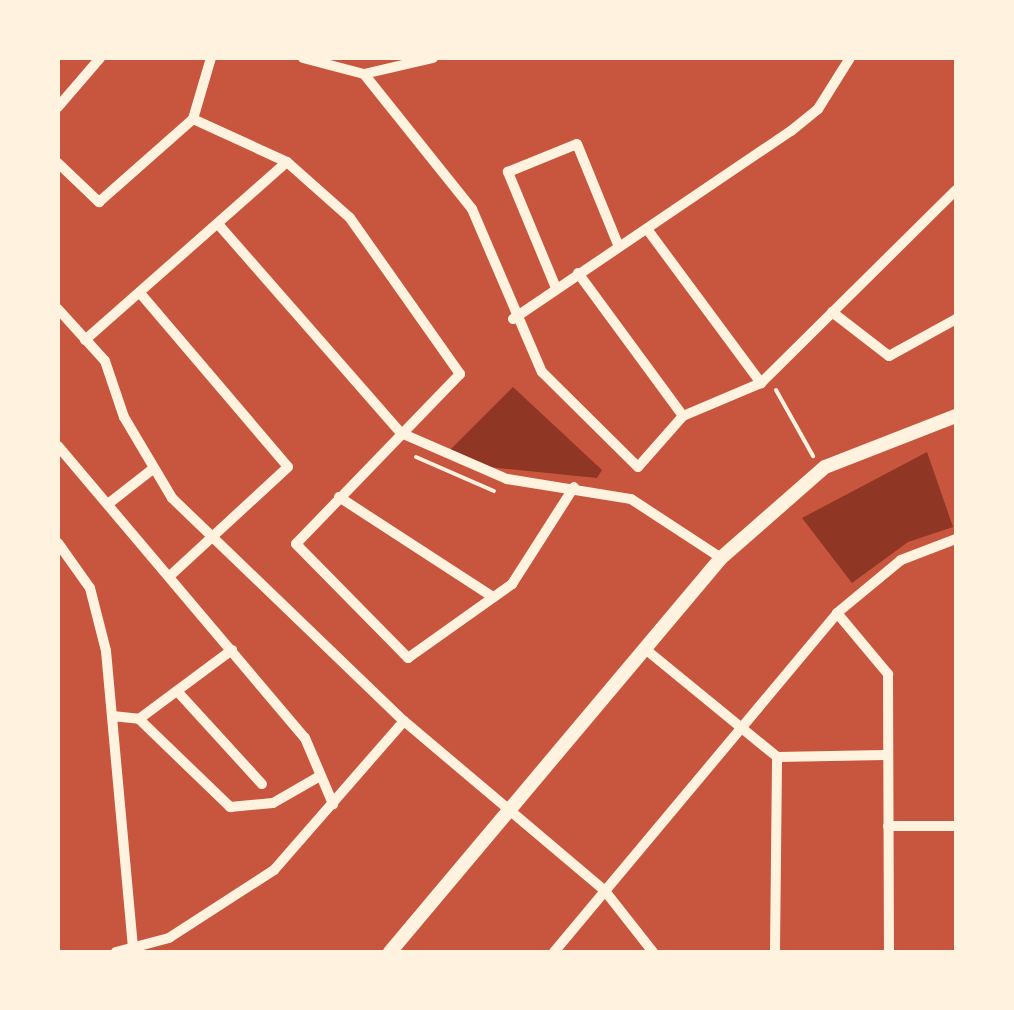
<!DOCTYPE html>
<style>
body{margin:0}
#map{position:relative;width:1014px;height:1010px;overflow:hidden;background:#c8553d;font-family:Ubuntu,sans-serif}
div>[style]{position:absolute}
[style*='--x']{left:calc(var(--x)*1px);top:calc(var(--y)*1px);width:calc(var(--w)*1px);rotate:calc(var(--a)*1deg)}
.water>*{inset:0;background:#8f3625}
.path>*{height:4px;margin:-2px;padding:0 2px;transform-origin:2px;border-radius:2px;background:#fff3e0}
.minor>*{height:10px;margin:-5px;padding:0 5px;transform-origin:5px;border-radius:5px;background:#fff3e0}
.tertiary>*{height:14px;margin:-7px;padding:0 7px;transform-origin:7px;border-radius:7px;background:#fff3e0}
span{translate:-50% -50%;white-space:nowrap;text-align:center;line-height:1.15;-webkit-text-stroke:10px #fff3e0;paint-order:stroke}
.frame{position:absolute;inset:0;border:60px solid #fff3e0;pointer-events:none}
</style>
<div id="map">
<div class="water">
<i style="clip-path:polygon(513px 387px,602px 470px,597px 478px,488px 467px,450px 450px)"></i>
<i style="clip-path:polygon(927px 452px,953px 527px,908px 542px,852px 583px,802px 518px)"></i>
</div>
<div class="path">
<i style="--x:776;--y:390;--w:76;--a:60.7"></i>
<i style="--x:416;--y:457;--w:85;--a:23.6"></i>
</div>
<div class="minor">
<i style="--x:303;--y:58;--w:63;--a:14.7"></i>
<i style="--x:364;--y:74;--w:173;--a:51.3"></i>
<i style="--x:472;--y:209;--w:177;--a:66.8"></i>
<i style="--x:542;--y:372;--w:135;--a:44.7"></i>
<i style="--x:638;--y:467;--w:68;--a:-48.6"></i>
<i style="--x:364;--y:74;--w:71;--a:-13.1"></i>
<i style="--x:58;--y:107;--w:65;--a:-49.4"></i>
<i style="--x:193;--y:119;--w:103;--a:24.6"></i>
<i style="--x:287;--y:162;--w:84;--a:41.6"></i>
<i style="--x:350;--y:218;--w:191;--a:54.8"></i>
<i style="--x:460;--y:374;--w:236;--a:134"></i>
<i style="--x:296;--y:544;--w:160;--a:45.5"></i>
<i style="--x:408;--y:658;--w:128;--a:-35.4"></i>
<i style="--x:512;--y:584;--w:115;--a:-57.4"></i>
<i style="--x:58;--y:163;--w:57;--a:43.6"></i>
<i style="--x:99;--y:202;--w:125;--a:-41.4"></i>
<i style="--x:193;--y:119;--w:64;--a:-73.6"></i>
<i style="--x:218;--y:224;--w:278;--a:48.8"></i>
<i style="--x:401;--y:433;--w:116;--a:23.5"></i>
<i style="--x:507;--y:479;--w:126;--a:9.2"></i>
<i style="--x:631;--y:499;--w:108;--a:33.2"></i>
<i style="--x:647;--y:229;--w:192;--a:53.5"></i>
<i style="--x:761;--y:383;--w:274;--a:-44.7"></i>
<i style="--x:578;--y:273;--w:177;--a:53.7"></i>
<i style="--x:683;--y:416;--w:85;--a:-22.9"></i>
<i style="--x:556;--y:288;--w:126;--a:-112.5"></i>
<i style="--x:508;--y:172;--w:74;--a:-22.1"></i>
<i style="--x:577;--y:144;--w:111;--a:67.8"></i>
<i style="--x:140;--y:293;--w:228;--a:49.6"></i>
<i style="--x:288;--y:467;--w:161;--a:137.3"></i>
<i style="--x:58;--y:309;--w:70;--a:47.9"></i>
<i style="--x:105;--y:361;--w:59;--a:71.3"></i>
<i style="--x:124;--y:417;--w:94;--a:59.3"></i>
<i style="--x:172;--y:498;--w:322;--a:43.9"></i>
<i style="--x:404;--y:721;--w:198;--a:131.1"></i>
<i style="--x:274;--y:870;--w:125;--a:147.1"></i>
<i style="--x:169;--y:938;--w:55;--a:165.2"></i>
<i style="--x:832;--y:312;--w:72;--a:37.7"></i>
<i style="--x:889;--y:356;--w:77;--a:-28.9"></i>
<i style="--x:513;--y:319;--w:336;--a:-34.1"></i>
<i style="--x:791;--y:131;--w:35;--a:-39"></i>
<i style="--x:818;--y:109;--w:60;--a:-57.9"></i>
<i style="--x:85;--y:340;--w:269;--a:-41.4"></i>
<i style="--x:58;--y:446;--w:382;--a:49.8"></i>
<i style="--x:305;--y:738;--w:72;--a:67"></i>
<i style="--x:339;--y:497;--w:184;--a:33"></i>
<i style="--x:108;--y:504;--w:58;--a:-38"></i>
<i style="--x:58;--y:543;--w:55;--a:54.6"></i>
<i style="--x:90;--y:588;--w:65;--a:75.7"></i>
<i style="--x:106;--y:651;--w:298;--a:84.8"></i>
<i style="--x:837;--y:613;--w:83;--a:-39.6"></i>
<i style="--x:901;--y:560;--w:59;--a:-20.9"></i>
<i style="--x:644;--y:648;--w:172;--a:39.3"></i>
<i style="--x:777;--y:757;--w:108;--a:-1.1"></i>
<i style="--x:177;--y:691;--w:126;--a:47.6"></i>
<i style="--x:112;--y:716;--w:27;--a:6"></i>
<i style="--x:139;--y:719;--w:116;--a:-36.6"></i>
<i style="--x:139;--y:719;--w:127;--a:44"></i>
<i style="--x:230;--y:807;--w:43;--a:-5.3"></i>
<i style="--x:273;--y:803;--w:54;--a:-29.9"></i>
<i style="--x:404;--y:721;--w:263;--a:40.2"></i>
<i style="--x:605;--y:891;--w:78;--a:51.8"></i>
<i style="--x:888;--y:826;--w:68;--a:0"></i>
<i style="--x:554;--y:952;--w:442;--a:-50.1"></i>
<i style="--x:837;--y:613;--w:80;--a:50.1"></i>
<i style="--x:888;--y:674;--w:278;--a:89.8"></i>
<i style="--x:775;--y:952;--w:195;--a:-89.4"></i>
</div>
<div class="tertiary">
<i style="--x:390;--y:952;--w:515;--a:-49.97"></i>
<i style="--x:721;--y:558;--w:138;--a:-41.2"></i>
<i style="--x:825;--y:467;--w:141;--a:-21.3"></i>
</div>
<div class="frame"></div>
</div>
